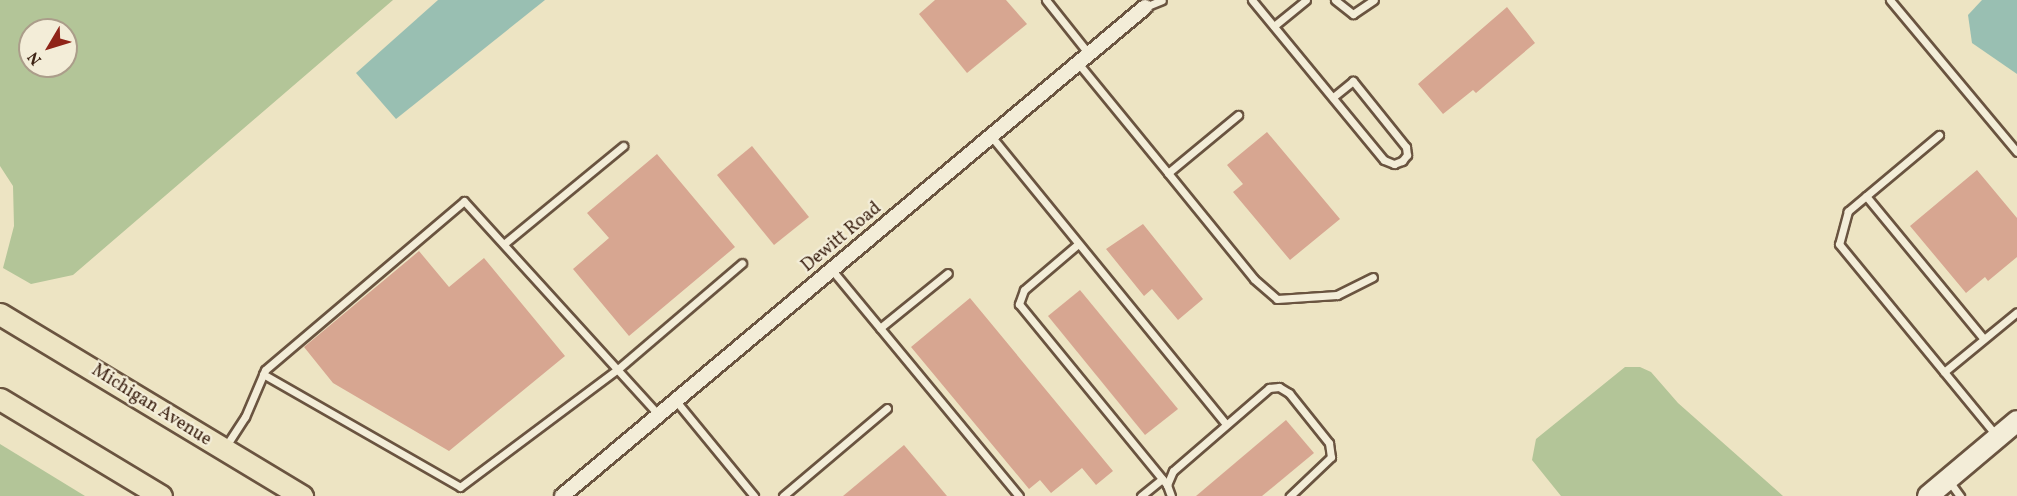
<!DOCTYPE html>
<style>
body{margin:0}
#map{position:relative;width:2017px;height:496px;overflow:hidden;background:#ede4c3;font-family:Vollkorn,serif}
div>[style]{position:absolute}
[style*='--x']{left:calc(var(--x)*1px);top:calc(var(--y)*1px);width:calc(var(--w)*1px);rotate:calc(var(--a)*1deg)}
.green>*{inset:0;background:#b3c598}
.water>*{inset:0;background:#99bfb2}
.building>*{inset:0;background:#d7a691}
.roads{filter:drop-shadow(2px 0 #6a5440) drop-shadow(-2px 0 #6a5440) drop-shadow(0 2px #6a5440) drop-shadow(0 -2px #6a5440)}
.lane>*{height:7px;margin:-3.5px;padding:0 3.5px;transform-origin:3.5px;border-radius:3.5px;background:#f3edd8}
.street>*{height:14px;margin:-7px;padding:0 7px;transform-origin:7px;border-radius:7px;background:#f3edd8}
.secondary>*{height:20px;margin:-10px;padding:0 10px;transform-origin:10px;border-radius:10px;background:#f3edd8}
.primary>*{height:21px;margin:-10.5px;padding:0 10.5px;transform-origin:10.5px;border-radius:10.5px;background:#ede4c3}
span{translate:-50% -50%;white-space:nowrap;text-align:center;line-height:1.15;-webkit-text-stroke:4.5px #f3edd8;paint-order:stroke}
.street-label{font-size:18px;color:#3e2415}
.north{position:absolute;left:18px;top:18px;width:60px;height:60px;box-sizing:border-box;background:#f3edd8;border:2px solid #ab9d8a;border-radius:50%;rotate:232deg;font-size:16px;font-weight:700;line-height:24px;text-align:center;color:#3e2415}
.north::after{content:'';display:block;margin:auto;width:21px;height:27px;background:#8f2418;clip-path:polygon(50% 0,100% 100%,50% 72%,0 100%)}
</style>
<div id="map">
<div class="green">
<i style="clip-path:polygon(evenodd,0 0,393px 0,73px 275px,31px 284px,3px 268px,14px 226px,13px 186px,0 166px,0 0,30px 30px,66px 30px,66px 66px,30px 66px,30px 30px)"></i>
<i style="clip-path:polygon(1625px 367px,1640px 367px,1651px 372px,1678px 403px,1783px 496px,1561px 496px,1532px 460px,1536px 439px)"></i>
<i style="clip-path:polygon(0 444px,85px 496px,0 496px)"></i>
</div>
<div class="water">
<i style="clip-path:polygon(438px 0,545px 0,396px 119px,356px 73px)"></i>
<i style="clip-path:polygon(1982px 0,2017px 0,2017px 74px,1972px 43px,1968px 15px)"></i>
</div>
<div class="building">
<i style="clip-path:polygon(935px 0,1006px 0,1027px 24px,967px 73px,919px 14px)"></i>
<i style="clip-path:polygon(1507px 7px,1535px 43px,1476px 93px,1473px 90px,1443px 114px,1418px 84px)"></i>
<i style="clip-path:polygon(1267px 132px,1340px 219px,1290px 260px,1233px 192px,1243px 184px,1227px 165px)"></i>
<i style="clip-path:polygon(752px 146px,809px 217px,774px 245px,717px 175px)"></i>
<i style="clip-path:polygon(657px 154px,735px 247px,629px 336px,573px 269px,609px 238px,587px 213px)"></i>
<i style="clip-path:polygon(1977px 170px,2017px 218px,2017px 257px,1988px 281px,1985px 277px,1966px 293px,1910px 226px)"></i>
<i style="clip-path:polygon(1143px 224px,1203px 299px,1178px 320px,1152px 289px,1144px 296px,1106px 249px)"></i>
<i style="clip-path:polygon(419px 251px,449px 287px,484px 258px,565px 356px,449px 451px,333px 383px,304px 347px)"></i>
<i style="clip-path:polygon(1080px 290px,1178px 409px,1145px 435px,1048px 316px)"></i>
<i style="clip-path:polygon(970px 298px,1113px 471px,1096px 485px,1082px 468px,1051px 493px,1040px 480px,1029px 489px,911px 347px)"></i>
<i style="clip-path:polygon(1286px 420px,1314px 453px,1262px 496px,1196px 496px)"></i>
<i style="clip-path:polygon(904px 445px,947px 496px,843px 496px)"></i>
</div>
<div class="roads">
<div class="lane">
<i style="--x:1046;--y:0;--w:69;--a:51.5"></i>
<i style="--x:1252;--y:0;--w:207;--a:50.5"></i>
<i style="--x:1384;--y:160;--w:11;--a:22"></i>
<i style="--x:1394;--y:164;--w:9;--a:-21"></i>
<i style="--x:1402;--y:161;--w:8;--a:-50"></i>
<i style="--x:1407;--y:155;--w:8;--a:-97"></i>
<i style="--x:1406;--y:147;--w:85;--a:-128.8"></i>
<i style="--x:1353;--y:81;--w:26;--a:141"></i>
<i style="--x:1335;--y:0;--w:23;--a:38"></i>
<i style="--x:1353;--y:14;--w:25;--a:-34"></i>
<i style="--x:1890;--y:0;--w:198;--a:50.1"></i>
<i style="--x:1145;--y:7;--w:18;--a:-22"></i>
<i style="--x:1274;--y:26;--w:41;--a:-39.1"></i>
<i style="--x:1078;--y:63;--w:142;--a:50.7"></i>
<i style="--x:1168;--y:173;--w:91;--a:-39.6"></i>
<i style="--x:1939;--y:135;--w:119;--a:140.1"></i>
<i style="--x:1848;--y:211;--w:34;--a:105"></i>
<i style="--x:1839;--y:244;--w:247;--a:50.6"></i>
<i style="--x:991;--y:136;--w:372;--a:50.8"></i>
<i style="--x:1168;--y:173;--w:136;--a:50.9"></i>
<i style="--x:1254;--y:279;--w:30;--a:41"></i>
<i style="--x:1277;--y:299;--w:60;--a:-3.8"></i>
<i style="--x:1337;--y:295;--w:40;--a:-26.6"></i>
<i style="--x:1866;--y:196;--w:185;--a:50.5"></i>
<i style="--x:505;--y:243;--w:153;--a:-39.4"></i>
<i style="--x:1078;--y:244;--w:71;--a:139.6"></i>
<i style="--x:1024;--y:290;--w:15;--a:110"></i>
<i style="--x:1019;--y:304;--w:234;--a:50.7"></i>
<i style="--x:832;--y:270;--w:293;--a:50.4"></i>
<i style="--x:880;--y:328;--w:87;--a:-39"></i>
<i style="--x:1944;--y:372;--w:94;--a:-39.4"></i>
<i style="--x:263;--y:374;--w:227;--a:29.8"></i>
<i style="--x:460;--y:487;--w:197;--a:-36.8"></i>
<i style="--x:618;--y:369;--w:163;--a:-40.5"></i>
<i style="--x:676;--y:401;--w:123;--a:50.6"></i>
<i style="--x:226;--y:446;--w:35;--a:-57"></i>
<i style="--x:245;--y:417;--w:51;--a:-66.9"></i>
<i style="--x:265;--y:370;--w:261;--a:-40.3"></i>
<i style="--x:464;--y:201;--w:290;--a:47.7"></i>
<i style="--x:1949;--y:481;--w:19;--a:54"></i>
<i style="--x:783;--y:496;--w:136;--a:-40.2"></i>
<i style="--x:1141;--y:496;--w:27;--a:-39"></i>
<i style="--x:1171;--y:496;--w:12;--a:-110"></i>
<i style="--x:1167;--y:485;--w:15;--a:-67"></i>
<i style="--x:1173;--y:471;--w:127;--a:-40.8"></i>
<i style="--x:1269;--y:388;--w:10;--a:-6"></i>
<i style="--x:1279;--y:387;--w:12;--a:31"></i>
<i style="--x:1289;--y:393;--w:64;--a:51.3"></i>
<i style="--x:1329;--y:443;--w:14;--a:82"></i>
<i style="--x:1331;--y:457;--w:57;--a:136.4"></i>
</div>
<div class="street">
<i style="--x:562;--y:496;--w:761;--a:-39.99"></i>
</div>
<div class="secondary">
<i style="--x:1928;--y:496;--w:116;--a:-40.1"></i>
</div>
<div class="primary">
<i style="--x:0;--y:314;--w:353;--a:31.1"></i>
<i style="--x:0;--y:399;--w:188;--a:31.1"></i>
</div>
</div>
<div class="street-label">
<span style="left:842px;top:238px;rotate:-40deg">Dewitt Road</span>
<span style="left:151px;top:406px;rotate:32deg">Michigan Avenue</span>
</div>
<div class="north">N</div>
</div>
